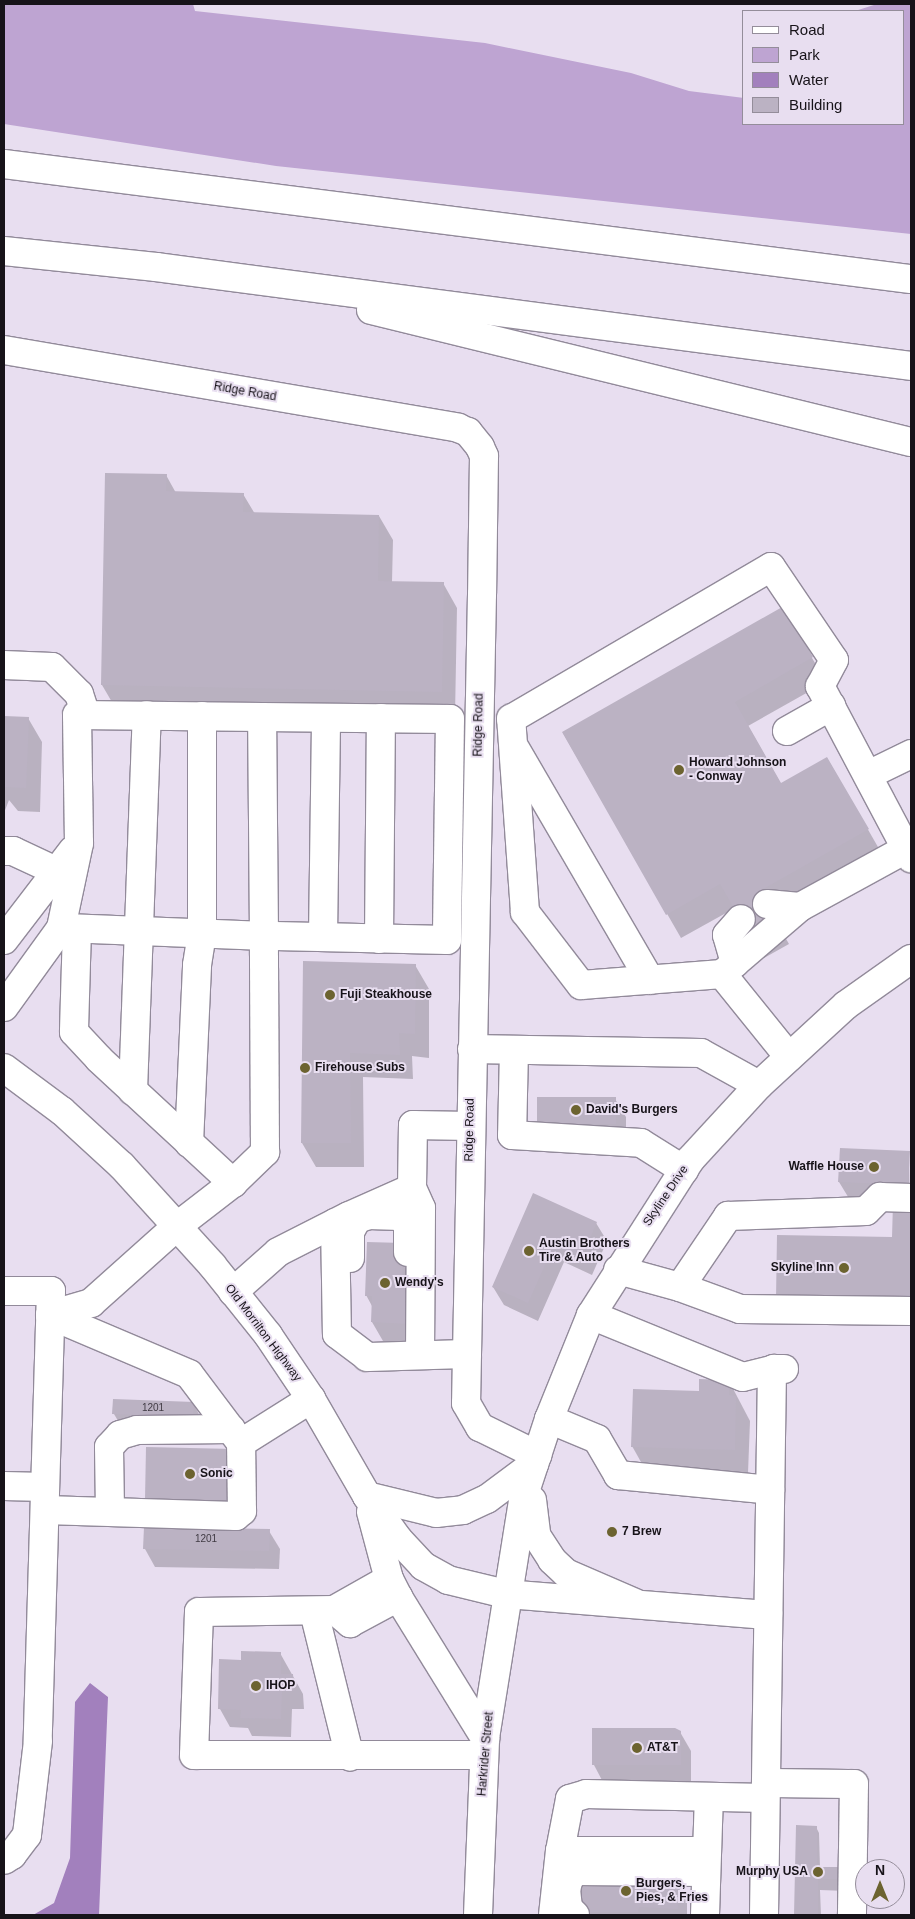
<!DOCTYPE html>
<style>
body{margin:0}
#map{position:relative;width:915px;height:1919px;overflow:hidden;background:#e8def0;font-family:Arial,sans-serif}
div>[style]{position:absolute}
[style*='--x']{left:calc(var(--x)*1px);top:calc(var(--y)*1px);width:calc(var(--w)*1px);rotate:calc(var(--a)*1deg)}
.green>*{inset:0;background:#bea4d2}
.water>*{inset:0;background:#a280bd}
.shadow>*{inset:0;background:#0003}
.building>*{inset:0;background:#bbb2c3}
.roads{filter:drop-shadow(1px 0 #928a9a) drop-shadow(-1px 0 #928a9a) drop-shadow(0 1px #928a9a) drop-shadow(0 -1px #928a9a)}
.minor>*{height:28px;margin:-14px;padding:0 14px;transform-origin:14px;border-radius:14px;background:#fff}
.major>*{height:28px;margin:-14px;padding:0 14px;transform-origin:14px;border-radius:14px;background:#fff}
.highway>*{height:28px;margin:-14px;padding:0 14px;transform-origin:14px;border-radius:14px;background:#fff}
.dots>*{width:14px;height:14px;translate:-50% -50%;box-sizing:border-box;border:2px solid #e8def0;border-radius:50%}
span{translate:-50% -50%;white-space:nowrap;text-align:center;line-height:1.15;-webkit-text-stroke:4px #e8def0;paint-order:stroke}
.number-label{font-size:10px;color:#403b44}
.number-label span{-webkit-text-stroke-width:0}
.street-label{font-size:12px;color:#171319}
.poi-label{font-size:12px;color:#171319;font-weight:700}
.left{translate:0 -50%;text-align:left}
.right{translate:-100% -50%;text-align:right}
.frame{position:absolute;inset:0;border:5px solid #171319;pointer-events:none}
.legend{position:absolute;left:742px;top:10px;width:162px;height:115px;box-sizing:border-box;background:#e8def0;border:1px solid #948d9a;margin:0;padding:6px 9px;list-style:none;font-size:15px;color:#171319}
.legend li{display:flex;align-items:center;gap:10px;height:25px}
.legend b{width:25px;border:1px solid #948d9a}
.north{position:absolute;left:855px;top:1859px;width:50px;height:50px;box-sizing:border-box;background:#e8def0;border:1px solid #948d9a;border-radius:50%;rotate:0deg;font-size:14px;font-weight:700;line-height:20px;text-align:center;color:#171319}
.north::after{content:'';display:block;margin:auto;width:18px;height:22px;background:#6c6330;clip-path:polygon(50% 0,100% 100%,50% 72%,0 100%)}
</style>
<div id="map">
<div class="green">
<i style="clip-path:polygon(4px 4px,193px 4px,195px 11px,485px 43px,631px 73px,689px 91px,744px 98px,744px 124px,904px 124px,904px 11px,855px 11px,877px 4px,911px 4px,911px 234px,276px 166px,4px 124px)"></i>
</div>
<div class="water">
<i style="clip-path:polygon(90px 1683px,108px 1697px,99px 1915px,33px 1915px,54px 1903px,70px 1858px,75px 1702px)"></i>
</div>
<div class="shadow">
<i style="clip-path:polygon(166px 475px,176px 493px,243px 494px,255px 514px,379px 516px,393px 540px,392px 582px,443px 583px,457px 608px,455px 716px,116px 709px,102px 685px)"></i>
<i style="clip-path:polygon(783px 608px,826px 682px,748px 726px,781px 784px,827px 758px,882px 854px,773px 916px,789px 944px,764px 958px,735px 908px,681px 938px,563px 733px)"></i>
<i style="clip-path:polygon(4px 717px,28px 718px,42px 742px,40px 812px,18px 811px,9px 800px,4px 813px)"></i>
<i style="clip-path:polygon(304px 963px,415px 965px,429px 989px,429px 1058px,412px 1056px,413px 1079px,363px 1077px,364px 1167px,316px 1167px,302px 1143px)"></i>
<i style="clip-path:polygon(615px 1099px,626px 1117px,626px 1142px,538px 1123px)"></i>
<i style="clip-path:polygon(909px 1153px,911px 1325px,791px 1323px,894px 1238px,894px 1202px,850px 1200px,839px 1182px)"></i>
<i style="clip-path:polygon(534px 1195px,596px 1223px,607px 1241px,592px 1275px,564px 1262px,538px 1321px,504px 1305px,493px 1287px)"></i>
<i style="clip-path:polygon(368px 1243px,413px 1262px,418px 1342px,383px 1341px,372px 1322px,372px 1306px,366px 1295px)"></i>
<i style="clip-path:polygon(729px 1381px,750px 1421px,748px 1473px,646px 1471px,632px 1446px,700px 1393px)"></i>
<i style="clip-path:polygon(193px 1403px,200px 1416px,121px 1426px,114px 1414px)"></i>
<i style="clip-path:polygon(269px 1531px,280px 1549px,279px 1569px,155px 1567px,145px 1549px)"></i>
<i style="clip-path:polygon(280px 1653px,303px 1694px,304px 1709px,292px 1709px,291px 1737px,252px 1736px,248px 1728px,230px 1727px,220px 1709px,242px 1661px)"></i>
<i style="clip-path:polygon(593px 1730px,680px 1732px,691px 1751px,691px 1783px,604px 1784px,594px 1765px)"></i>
<i style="clip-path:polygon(798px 1827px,816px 1827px,819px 1833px,820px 1868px,839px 1868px,846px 1891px,820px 1890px,821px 1915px,796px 1915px)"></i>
<i style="clip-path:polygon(676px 1877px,687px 1896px,687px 1915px,580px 1915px,575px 1907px)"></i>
</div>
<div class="building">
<i style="clip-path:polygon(105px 473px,167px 474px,166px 491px,244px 493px,243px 512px,379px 515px,378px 581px,444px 582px,442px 692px,101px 685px)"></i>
<i style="clip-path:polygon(784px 606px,813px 657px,735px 702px,781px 783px,827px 757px,869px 829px,760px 891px,776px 919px,749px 934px,720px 884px,666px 915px,562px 732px)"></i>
<i style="clip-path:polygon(4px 716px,29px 717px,26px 788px,4px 787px)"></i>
<i style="clip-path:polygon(303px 961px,416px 964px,415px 1034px,399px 1033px,400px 1055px,350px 1053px,351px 1143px,301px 1143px)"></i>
<i style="clip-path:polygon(537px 1097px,616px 1097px,616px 1124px,537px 1124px)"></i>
<i style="clip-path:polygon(840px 1148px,910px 1151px,908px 1185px,838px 1182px)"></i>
<i style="clip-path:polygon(533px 1193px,597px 1222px,582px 1257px,554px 1245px,528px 1303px,492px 1287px)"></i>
<i style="clip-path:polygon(893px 1203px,911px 1203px,911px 1301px,776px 1299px,777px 1235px,892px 1237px)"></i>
<i style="clip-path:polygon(367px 1242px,403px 1243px,402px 1282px,410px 1283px,408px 1324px,371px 1322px,372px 1296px,365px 1296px)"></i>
<i style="clip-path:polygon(699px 1379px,729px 1380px,729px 1395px,736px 1396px,735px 1450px,631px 1447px,633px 1389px,699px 1391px)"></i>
<i style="clip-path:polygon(113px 1399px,194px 1402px,193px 1417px,112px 1414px)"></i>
<i style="clip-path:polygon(146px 1447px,234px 1449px,234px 1503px,145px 1499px)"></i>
<i style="clip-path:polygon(144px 1527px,270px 1529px,269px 1551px,143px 1549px)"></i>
<i style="clip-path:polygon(241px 1651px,281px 1652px,281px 1674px,293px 1674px,294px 1691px,282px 1691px,281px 1719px,240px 1718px,241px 1710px,218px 1709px,219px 1659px,241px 1660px)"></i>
<i style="clip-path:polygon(592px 1728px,675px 1728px,681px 1731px,681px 1765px,592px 1765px)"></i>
<i style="clip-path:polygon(796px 1825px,817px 1826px,817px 1867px,840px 1867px,840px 1879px,818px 1879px,818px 1915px,794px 1915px)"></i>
<i style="clip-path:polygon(577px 1875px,677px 1876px,678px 1909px,639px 1907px,638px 1912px,586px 1912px,586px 1906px,574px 1907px)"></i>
</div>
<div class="roads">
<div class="minor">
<i style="--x:4;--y:350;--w:461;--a:9.7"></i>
<i style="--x:458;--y:428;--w:11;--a:22"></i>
<i style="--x:468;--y:432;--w:19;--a:51"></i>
<i style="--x:480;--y:447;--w:10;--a:66"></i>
<i style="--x:484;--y:456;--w:138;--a:90.8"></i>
<i style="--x:482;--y:594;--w:809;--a:91.13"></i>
<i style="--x:466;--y:1403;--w:28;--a:60"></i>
<i style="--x:480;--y:1427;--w:64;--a:26.2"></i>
<i style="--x:4;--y:665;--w:48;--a:2.4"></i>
<i style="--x:52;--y:667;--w:38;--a:45"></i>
<i style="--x:79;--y:694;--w:22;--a:72"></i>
<i style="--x:787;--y:731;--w:51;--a:-29.6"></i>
<i style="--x:516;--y:750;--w:266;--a:59.8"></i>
<i style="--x:868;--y:775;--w:48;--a:-26"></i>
<i style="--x:4;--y:851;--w:9;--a:0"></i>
<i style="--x:13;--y:851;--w:50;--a:25"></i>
<i style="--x:767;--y:904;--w:33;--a:5"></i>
<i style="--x:77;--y:929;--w:103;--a:91.7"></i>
<i style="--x:74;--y:1032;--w:37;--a:47"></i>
<i style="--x:99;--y:1059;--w:183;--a:42.8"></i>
<i style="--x:323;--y:937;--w:219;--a:-89.2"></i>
<i style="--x:379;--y:939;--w:221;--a:-89.5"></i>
<i style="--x:4;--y:940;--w:113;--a:-52.5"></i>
<i style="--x:735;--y:963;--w:29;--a:-106"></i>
<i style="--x:727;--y:935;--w:21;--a:-49"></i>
<i style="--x:722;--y:974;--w:103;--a:-40.7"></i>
<i style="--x:800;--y:907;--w:121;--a:-28.7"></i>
<i style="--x:4;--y:1007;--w:97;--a:-54.2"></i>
<i style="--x:61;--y:928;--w:87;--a:-78"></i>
<i style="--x:79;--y:843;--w:128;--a:-90.9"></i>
<i style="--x:77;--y:715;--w:185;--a:0.6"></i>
<i style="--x:262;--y:717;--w:188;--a:0.6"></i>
<i style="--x:450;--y:719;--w:221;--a:90.8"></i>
<i style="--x:447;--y:940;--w:183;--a:-178.7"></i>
<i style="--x:264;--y:936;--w:219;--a:-90.5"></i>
<i style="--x:472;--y:1049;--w:229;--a:1"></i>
<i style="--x:701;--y:1053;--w:66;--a:28.9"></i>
<i style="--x:514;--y:1050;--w:85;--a:91.3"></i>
<i style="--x:512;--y:1135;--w:129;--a:3.5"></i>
<i style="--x:641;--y:1143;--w:51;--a:32.1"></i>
<i style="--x:789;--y:1057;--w:107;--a:-128.9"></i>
<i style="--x:722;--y:974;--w:141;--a:175.5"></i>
<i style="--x:581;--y:985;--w:92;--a:-127.5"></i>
<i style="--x:525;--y:912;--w:194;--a:-94.1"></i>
<i style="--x:511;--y:719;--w:301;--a:-30.3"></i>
<i style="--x:771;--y:567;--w:112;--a:55.9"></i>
<i style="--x:834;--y:660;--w:30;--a:118"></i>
<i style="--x:820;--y:686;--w:195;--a:62.1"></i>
<i style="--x:133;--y:1091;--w:376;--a:-87.9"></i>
<i style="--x:189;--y:1143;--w:178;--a:-87.4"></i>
<i style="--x:197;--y:965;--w:31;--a:-81"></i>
<i style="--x:202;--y:934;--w:218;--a:-90"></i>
<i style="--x:335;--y:1223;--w:111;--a:89"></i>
<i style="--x:337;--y:1334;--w:38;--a:37"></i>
<i style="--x:367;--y:1357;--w:100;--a:-1.7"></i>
<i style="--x:350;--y:1258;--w:26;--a:-90"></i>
<i style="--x:350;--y:1232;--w:15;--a:-62"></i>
<i style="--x:357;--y:1219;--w:13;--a:-18"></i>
<i style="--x:369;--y:1215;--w:31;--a:2"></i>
<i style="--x:400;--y:1216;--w:11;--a:45"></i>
<i style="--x:408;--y:1224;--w:28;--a:90"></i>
<i style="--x:618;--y:1270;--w:64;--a:15.3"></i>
<i style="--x:680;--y:1287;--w:64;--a:20.1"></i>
<i style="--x:740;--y:1309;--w:171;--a:0.7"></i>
<i style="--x:680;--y:1287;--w:86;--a:-55.9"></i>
<i style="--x:728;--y:1216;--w:138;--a:-2.1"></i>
<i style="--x:866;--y:1211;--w:20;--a:-45"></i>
<i style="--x:880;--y:1197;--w:31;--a:2"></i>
<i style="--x:4;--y:1291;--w:47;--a:0"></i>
<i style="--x:51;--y:1291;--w:450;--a:91.7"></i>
<i style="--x:38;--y:1741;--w:95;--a:96.7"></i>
<i style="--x:27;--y:1835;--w:25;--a:127"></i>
<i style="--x:12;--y:1855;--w:9;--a:148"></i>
<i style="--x:233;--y:1292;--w:60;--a:-41.6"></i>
<i style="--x:278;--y:1252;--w:80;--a:-26.9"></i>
<i style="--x:349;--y:1216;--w:69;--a:-24"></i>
<i style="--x:50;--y:1315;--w:43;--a:-16.3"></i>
<i style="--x:91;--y:1303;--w:114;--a:-41.8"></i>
<i style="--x:176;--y:1227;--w:72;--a:-37.7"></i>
<i style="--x:233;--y:1183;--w:45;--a:-44.1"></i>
<i style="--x:265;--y:1152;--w:216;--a:-90.3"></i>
<i style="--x:264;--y:936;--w:203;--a:-177.7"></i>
<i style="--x:50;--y:1315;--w:151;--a:23"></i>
<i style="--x:189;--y:1374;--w:86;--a:53"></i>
<i style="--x:241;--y:1443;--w:83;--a:-32.2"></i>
<i style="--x:591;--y:1315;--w:164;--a:22.2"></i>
<i style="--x:743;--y:1377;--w:32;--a:-14"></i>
<i style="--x:420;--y:1355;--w:147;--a:-89.6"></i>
<i style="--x:421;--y:1208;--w:22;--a:-114"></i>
<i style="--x:412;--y:1188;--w:63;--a:-89.1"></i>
<i style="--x:413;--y:1125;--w:57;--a:1"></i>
<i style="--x:549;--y:1419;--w:52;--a:22.6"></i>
<i style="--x:597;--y:1439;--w:42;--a:59.7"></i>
<i style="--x:618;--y:1475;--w:153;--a:5.6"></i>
<i style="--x:4;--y:1486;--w:41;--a:1.4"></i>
<i style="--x:45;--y:1510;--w:191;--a:1.8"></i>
<i style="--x:236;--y:1516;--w:8;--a:-40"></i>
<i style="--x:242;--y:1511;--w:68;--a:-90.8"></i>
<i style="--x:110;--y:1511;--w:64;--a:-90.9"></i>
<i style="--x:109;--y:1447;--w:16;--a:-47"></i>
<i style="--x:120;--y:1435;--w:18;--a:-16"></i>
<i style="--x:137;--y:1430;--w:94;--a:-0.6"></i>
<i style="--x:389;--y:1579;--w:63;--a:150.6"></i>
<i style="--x:334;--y:1610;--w:135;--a:179.2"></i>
<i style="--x:199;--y:1612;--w:143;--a:92"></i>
<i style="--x:194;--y:1755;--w:289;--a:0"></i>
<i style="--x:506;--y:1594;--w:263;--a:4.6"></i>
<i style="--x:314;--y:1612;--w:149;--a:76.1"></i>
<i style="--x:338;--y:1613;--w:16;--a:40"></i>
<i style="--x:350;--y:1623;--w:55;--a:-28.4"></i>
<i style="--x:766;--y:1783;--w:88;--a:0.7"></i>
<i style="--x:854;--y:1784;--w:131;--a:90.9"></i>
<i style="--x:560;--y:1851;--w:147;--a:0"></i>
<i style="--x:553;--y:1915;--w:64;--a:-83.8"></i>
<i style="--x:560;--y:1851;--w:53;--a:-79.1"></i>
<i style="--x:570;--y:1799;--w:17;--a:-17"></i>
<i style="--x:586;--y:1794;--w:179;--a:1.3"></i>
<i style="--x:575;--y:1915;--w:10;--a:-135"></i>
<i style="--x:568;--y:1908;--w:18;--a:-96"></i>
<i style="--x:566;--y:1890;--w:12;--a:-76"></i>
<i style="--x:569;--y:1878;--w:11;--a:-41"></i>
<i style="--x:577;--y:1871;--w:129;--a:0.4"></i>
<i style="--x:705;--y:1915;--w:118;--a:-88.1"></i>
<i style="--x:764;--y:1915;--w:543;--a:-89.16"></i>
<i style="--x:772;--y:1372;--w:4;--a:-56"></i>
<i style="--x:774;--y:1369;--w:10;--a:0"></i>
</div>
<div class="major">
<i style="--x:4;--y:1068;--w:72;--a:36.6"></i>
<i style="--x:62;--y:1111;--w:81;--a:42.5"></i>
<i style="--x:122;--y:1166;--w:134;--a:47.7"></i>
<i style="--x:212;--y:1265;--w:90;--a:51.3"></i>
<i style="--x:268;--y:1335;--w:77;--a:56.1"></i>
<i style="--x:311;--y:1399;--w:112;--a:60"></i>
<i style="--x:367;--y:1496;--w:53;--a:54.2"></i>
<i style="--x:398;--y:1539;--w:37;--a:47"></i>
<i style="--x:423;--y:1566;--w:29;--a:29"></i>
<i style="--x:448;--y:1580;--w:60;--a:13.6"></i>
<i style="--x:367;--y:1496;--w:71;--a:13.8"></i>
<i style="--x:436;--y:1513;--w:27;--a:-6"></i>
<i style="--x:463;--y:1510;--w:26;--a:-25"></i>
<i style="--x:487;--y:1499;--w:59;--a:-36.7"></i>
<i style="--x:532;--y:1500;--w:35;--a:83"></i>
<i style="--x:536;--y:1535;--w:30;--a:57"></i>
<i style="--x:552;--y:1560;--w:19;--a:43"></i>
<i style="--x:566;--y:1573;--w:75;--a:23.5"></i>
<i style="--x:371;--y:1512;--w:69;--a:75"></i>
<i style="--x:389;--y:1579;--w:20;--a:63"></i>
<i style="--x:398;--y:1597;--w:166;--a:58.3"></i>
<i style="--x:478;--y:1915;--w:177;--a:-87.7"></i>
<i style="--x:485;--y:1738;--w:246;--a:-80.9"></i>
<i style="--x:524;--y:1495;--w:80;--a:-71.8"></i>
<i style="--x:549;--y:1419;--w:112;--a:-68"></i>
<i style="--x:591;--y:1315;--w:184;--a:-57.4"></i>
<i style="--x:690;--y:1160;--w:102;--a:-47.4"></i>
<i style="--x:759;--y:1085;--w:118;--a:-42.6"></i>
<i style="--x:846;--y:1005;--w:80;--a:-35.3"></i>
</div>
<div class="highway">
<i style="--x:4;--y:164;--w:914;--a:7.23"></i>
<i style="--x:4;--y:251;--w:153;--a:6"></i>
<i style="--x:156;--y:267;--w:761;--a:7.47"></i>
<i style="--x:371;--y:310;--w:556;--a:13.74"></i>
</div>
</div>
<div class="dots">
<i style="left:679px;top:770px;background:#6c6330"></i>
<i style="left:330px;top:995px;background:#6c6330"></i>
<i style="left:305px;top:1068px;background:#6c6330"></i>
<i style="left:576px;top:1110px;background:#6c6330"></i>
<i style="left:874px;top:1167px;background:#6c6330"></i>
<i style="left:529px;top:1251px;background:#6c6330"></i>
<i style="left:844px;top:1268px;background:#6c6330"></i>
<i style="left:385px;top:1283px;background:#6c6330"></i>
<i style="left:190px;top:1474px;background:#6c6330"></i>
<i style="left:612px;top:1532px;background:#6c6330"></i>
<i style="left:256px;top:1686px;background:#6c6330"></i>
<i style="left:637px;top:1748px;background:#6c6330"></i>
<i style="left:818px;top:1872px;background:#6c6330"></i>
<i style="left:626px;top:1891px;background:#6c6330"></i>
</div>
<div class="number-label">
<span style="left:153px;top:1408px">1201</span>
<span style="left:206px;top:1539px">1201</span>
</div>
<div class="street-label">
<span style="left:245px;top:392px;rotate:10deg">Ridge Road</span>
<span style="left:479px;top:725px;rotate:-89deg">Ridge Road</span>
<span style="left:470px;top:1130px;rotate:-89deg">Ridge Road</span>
<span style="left:666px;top:1196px;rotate:-56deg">Skyline Drive</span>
<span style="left:263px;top:1333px;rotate:53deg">Old Morrilton Highway</span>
<span style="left:486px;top:1754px;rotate:-85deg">Harkrider Street</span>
</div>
<div class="poi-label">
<span class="left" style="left:689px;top:770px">Howard Johnson<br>- Conway</span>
<span class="left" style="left:340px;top:995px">Fuji Steakhouse</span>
<span class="left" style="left:315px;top:1068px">Firehouse Subs</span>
<span class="left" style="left:586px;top:1110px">David's Burgers</span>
<span class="right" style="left:864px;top:1167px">Waffle House</span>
<span class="left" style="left:539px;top:1251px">Austin Brothers<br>Tire &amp; Auto</span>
<span class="right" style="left:834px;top:1268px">Skyline Inn</span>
<span class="left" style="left:395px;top:1283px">Wendy's</span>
<span class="left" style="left:200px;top:1474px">Sonic</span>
<span class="left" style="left:622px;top:1532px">7 Brew</span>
<span class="left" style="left:266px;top:1686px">IHOP</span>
<span class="left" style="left:647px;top:1748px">AT&amp;T</span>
<span class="right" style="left:808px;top:1872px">Murphy USA</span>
<span class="left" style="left:636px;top:1891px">Burgers,<br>Pies, &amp; Fries</span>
</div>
<div class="frame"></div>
<ul class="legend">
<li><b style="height:6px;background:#fff"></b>Road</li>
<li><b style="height:14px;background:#bea4d2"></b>Park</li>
<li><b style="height:14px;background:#a280bd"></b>Water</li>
<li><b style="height:14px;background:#bbb2c3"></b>Building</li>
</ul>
<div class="north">N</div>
</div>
